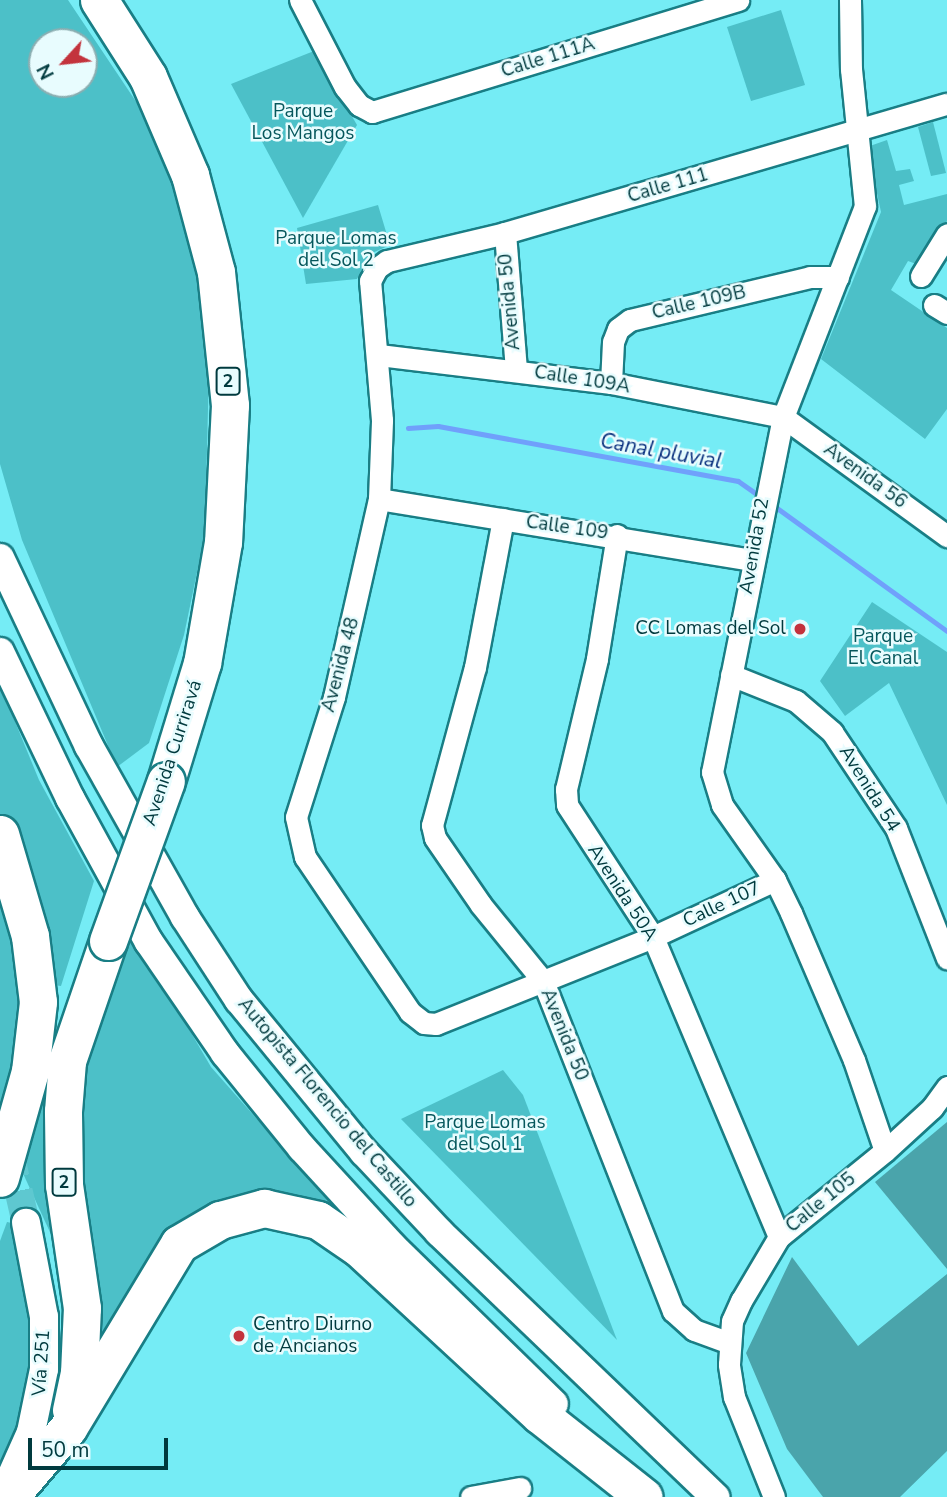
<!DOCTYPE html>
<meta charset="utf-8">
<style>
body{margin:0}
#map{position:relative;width:947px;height:1497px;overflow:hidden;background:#75ecf5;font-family:"Nunito Sans",sans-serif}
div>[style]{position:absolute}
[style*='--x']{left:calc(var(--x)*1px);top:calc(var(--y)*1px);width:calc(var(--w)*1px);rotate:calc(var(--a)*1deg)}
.green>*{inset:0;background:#4cc0c8}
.forest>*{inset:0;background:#4aa4ab}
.stream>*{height:5px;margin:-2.5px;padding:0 2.5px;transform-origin:2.5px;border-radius:2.5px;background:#70a0fb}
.secondary-tunnel>*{height:28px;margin-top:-14px;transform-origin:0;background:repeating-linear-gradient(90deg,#5ec8d0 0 28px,transparent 0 42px)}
.roads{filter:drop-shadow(2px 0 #197e85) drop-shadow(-2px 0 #197e85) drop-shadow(0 2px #197e85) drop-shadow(0 -2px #197e85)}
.street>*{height:21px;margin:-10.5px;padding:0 10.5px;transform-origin:10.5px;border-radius:10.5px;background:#fff}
.secondary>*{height:28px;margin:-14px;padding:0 14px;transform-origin:14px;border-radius:14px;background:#fff}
.highway>*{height:37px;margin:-18.5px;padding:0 18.5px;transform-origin:18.5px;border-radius:18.5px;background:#fff}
.bridges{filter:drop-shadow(2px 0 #197e85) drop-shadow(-2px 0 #197e85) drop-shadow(0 2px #197e85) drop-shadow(0 -2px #197e85)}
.highway-bridge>*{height:37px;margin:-18.5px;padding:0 18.5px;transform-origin:18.5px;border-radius:18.5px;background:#fff}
.dots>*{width:19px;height:19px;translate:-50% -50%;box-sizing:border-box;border:4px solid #e8fcfe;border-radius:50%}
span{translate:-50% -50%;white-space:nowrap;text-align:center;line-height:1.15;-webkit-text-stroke:5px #e8fcfe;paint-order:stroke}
.shield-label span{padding:2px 5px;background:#e8fcfe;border:2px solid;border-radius:5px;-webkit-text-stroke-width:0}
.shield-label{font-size:18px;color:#003a3e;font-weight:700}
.street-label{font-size:19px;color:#003a3e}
.park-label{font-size:19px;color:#06575c}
.poi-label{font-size:19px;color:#003a3e}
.right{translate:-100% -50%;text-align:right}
.left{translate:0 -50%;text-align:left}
.water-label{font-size:21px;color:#08307e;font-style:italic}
.north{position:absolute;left:28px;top:28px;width:70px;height:70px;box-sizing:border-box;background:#e8fcfe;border:2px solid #8baeb1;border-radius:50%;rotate:243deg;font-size:19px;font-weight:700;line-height:28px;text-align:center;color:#003a3e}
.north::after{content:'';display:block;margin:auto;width:24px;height:32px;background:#c3333d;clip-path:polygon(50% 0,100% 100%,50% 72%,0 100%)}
.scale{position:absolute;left:28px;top:1438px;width:140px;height:32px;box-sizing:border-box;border:4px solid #003a3e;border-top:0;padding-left:9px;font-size:21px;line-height:24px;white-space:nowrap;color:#003a3e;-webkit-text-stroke:5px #e8fcfe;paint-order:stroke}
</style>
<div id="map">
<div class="green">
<i style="clip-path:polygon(evenodd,0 0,68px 0,139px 106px,171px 169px,196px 258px,209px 367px,205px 534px,184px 635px,149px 743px,117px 767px,22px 540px,0 464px,0 0,42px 42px,84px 42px,84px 84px,42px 84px,42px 42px)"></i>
<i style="clip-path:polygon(781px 10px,805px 85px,751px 101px,727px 27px)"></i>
<i style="clip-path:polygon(314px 51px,357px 125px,303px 218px,231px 84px)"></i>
<i style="clip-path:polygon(933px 122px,946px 173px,931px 176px,918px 127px)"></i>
<i style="clip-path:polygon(887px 140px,896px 171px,910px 169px,914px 181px,899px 185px,904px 205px,947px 194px,947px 221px,919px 265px,908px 261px,891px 290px,947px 328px,947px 409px,925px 439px,821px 359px,881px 212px,867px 147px)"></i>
<i style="clip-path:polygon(378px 205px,390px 245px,370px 254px,357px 279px,306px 284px,297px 228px)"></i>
<i style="clip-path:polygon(872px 602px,947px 652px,947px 805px,889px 683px,845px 716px,820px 681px)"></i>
<i style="clip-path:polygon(0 685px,39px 780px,94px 881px,61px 986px,46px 984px,34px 925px,0 816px)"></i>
<i style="clip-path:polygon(0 870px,28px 989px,0 1145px)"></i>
<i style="clip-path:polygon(129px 926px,211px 1067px,353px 1228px,215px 1209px,86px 1394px,74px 1129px,89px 1043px)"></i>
<i style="clip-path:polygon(503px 1070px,523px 1095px,617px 1340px,401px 1119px)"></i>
<i style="clip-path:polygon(51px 1074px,60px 1254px,21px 1169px)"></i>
<i style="clip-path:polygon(7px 1222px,21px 1225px,39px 1392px,0 1482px,0 1241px)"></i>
</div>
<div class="forest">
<i style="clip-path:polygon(947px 1122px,947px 1269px,875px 1182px)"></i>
<i style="clip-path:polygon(792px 1257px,858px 1346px,947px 1274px,947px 1451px,900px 1497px,823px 1497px,787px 1449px,746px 1353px)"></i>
</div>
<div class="stream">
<i style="--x:408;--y:428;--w:30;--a:-4"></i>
<i style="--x:438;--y:426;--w:305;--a:10.4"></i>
<i style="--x:738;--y:481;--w:29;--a:35"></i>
<i style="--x:770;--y:503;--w:218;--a:35.9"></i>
</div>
<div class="secondary-tunnel">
<i style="--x:0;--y:1109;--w:117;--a:77.2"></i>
</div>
<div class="roads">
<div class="street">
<i style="--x:300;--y:0;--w:98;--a:62.7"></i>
<i style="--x:345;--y:87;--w:23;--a:52"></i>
<i style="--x:359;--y:105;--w:15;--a:28"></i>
<i style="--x:372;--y:112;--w:383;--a:-17"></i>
<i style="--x:850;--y:0;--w:69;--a:89.2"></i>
<i style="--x:851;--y:69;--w:138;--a:84.2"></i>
<i style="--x:865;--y:206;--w:226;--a:111.2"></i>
<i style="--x:783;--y:417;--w:362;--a:101.3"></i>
<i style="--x:712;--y:772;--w:34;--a:73"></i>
<i style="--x:722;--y:805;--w:92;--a:54.8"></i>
<i style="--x:775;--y:880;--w:37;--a:64"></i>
<i style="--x:791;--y:913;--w:160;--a:66.8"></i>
<i style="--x:854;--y:1060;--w:96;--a:71.2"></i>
<i style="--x:505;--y:233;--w:137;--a:85.4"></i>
<i style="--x:921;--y:276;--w:49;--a:-58.2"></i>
<i style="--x:934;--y:305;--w:15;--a:32"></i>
<i style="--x:379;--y:355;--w:234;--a:6.9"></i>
<i style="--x:611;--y:383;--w:175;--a:11.2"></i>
<i style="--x:783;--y:417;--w:203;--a:36"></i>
<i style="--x:611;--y:383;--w:41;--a:-87.2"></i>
<i style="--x:613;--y:342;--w:14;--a:-69"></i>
<i style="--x:618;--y:329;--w:15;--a:-37"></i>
<i style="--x:630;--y:320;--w:185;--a:-13.4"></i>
<i style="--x:810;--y:277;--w:28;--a:0"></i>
<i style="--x:379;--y:499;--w:379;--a:9.3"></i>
<i style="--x:503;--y:519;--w:151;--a:100.7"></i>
<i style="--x:475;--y:667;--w:164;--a:105.2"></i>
<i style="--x:432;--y:825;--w:13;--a:77"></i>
<i style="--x:435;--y:838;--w:81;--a:55.5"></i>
<i style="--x:481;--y:905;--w:98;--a:50.8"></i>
<i style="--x:543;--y:981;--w:355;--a:68.5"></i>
<i style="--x:673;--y:1311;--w:28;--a:42"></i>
<i style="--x:694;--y:1330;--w:37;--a:20"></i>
<i style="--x:617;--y:535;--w:126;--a:99.2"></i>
<i style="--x:597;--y:659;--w:134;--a:103.4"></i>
<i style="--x:566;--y:789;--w:16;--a:86"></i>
<i style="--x:567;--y:805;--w:158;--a:56.9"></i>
<i style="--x:653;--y:937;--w:325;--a:67.2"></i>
<i style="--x:731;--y:675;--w:70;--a:21.8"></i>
<i style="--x:796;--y:701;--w:48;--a:40.7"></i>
<i style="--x:832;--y:732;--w:115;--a:56.3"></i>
<i style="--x:896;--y:828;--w:140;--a:68.6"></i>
<i style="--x:775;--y:880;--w:135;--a:155"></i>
<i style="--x:653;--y:937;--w:234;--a:158.2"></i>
<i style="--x:436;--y:1024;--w:12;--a:-175"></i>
<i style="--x:424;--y:1023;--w:18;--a:-142"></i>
<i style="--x:410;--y:1012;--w:187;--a:-124.1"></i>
<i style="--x:305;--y:857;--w:41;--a:-102.7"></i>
<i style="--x:296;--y:817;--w:126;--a:-72.4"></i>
<i style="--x:334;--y:697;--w:203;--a:-77.2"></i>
<i style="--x:379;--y:499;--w:79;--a:-87.8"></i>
<i style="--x:382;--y:420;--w:140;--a:-94.9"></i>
<i style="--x:370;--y:281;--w:15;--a:-62"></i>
<i style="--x:377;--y:268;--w:12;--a:-35"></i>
<i style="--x:387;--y:261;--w:121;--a:-13.3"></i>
<i style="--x:505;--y:233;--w:460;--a:-16.3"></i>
<i style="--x:471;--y:1497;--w:50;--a:-10.4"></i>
<i style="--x:774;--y:1497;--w:108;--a:-111.8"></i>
<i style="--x:734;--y:1397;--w:33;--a:-99"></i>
<i style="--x:729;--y:1364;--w:43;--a:-86"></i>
<i style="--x:732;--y:1321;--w:22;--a:-66"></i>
<i style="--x:741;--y:1301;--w:74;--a:-59.3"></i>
<i style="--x:779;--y:1237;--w:136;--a:-39.1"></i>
<i style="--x:885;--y:1151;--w:64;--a:-42.5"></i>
<i style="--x:932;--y:1108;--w:26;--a:-54"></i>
</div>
<div class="secondary">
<i style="--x:0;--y:558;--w:208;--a:64.7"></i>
<i style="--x:89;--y:746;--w:196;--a:60.7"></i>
<i style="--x:185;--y:917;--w:99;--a:57"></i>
<i style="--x:239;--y:1000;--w:197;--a:50.6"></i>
<i style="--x:364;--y:1152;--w:110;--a:46.8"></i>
<i style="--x:439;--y:1232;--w:383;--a:43.8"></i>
<i style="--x:0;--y:652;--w:162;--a:64.4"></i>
<i style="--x:70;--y:798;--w:164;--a:61.3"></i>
<i style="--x:149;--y:942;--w:135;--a:55.6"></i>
<i style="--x:225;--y:1053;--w:122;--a:51"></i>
<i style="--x:302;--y:1148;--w:133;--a:47.4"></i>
<i style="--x:392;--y:1246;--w:226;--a:44.3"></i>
<i style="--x:7;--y:1486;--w:59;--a:-66"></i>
<i style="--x:31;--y:1432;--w:64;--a:-78.3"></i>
<i style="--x:44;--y:1369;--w:52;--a:-90"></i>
<i style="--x:44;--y:1317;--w:96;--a:-100.8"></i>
</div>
<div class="highway">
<i style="--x:99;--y:0;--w:91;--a:57.5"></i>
<i style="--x:148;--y:77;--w:107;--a:66.8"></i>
<i style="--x:190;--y:175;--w:100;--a:75"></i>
<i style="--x:216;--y:272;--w:134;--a:84"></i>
<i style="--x:230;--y:405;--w:137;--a:92.9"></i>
<i style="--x:223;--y:542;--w:123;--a:99.8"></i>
<i style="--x:202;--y:663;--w:123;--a:107"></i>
<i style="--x:0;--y:834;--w:106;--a:73.6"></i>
<i style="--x:30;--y:936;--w:66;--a:83.1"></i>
<i style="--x:38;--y:1002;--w:69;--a:96.6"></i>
<i style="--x:30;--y:1071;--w:111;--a:105.7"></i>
<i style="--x:71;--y:1410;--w:38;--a:-78"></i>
<i style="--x:79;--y:1373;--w:65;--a:-87.4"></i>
<i style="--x:82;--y:1308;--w:124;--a:-98.3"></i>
<i style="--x:64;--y:1185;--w:74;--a:-90.8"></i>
<i style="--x:63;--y:1111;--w:50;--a:-85.4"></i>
<i style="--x:67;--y:1061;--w:127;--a:-71.1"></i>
<i style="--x:9;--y:1497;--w:91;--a:-49.5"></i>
<i style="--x:68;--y:1428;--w:215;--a:-58.9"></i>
<i style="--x:179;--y:1244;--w:48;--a:-30.3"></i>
<i style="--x:220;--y:1220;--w:46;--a:-15.3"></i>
<i style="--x:264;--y:1208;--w:55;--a:12.5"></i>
<i style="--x:318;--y:1220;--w:50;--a:34.3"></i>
<i style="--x:359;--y:1248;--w:246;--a:42.7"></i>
<i style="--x:540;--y:1415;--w:132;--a:38.3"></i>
</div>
</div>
<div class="bridges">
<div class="highway-bridge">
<i style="--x:108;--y:941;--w:170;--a:-70.1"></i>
</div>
</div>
<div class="dots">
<i style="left:800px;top:629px;background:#c3333d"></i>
<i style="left:239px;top:1336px;background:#c3333d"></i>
</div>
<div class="shield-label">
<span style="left:228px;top:381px">2</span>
<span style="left:64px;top:1182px">2</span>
</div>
<div class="street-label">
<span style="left:548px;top:58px;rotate:-17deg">Calle 111A</span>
<span style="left:668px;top:186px;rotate:-16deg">Calle 111</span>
<span style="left:510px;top:302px;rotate:-95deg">Avenida 50</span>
<span style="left:699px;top:303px;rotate:-13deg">Calle 109B</span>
<span style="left:582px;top:380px;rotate:9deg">Calle 109A</span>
<span style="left:865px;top:476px;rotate:36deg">Avenida 56</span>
<span style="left:567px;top:528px;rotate:8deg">Calle 109</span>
<span style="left:755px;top:546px;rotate:-80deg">Avenida 52</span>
<span style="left:341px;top:665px;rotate:-75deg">Avenida 48</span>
<span style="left:173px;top:753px;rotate:-72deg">Avenida Curriravá</span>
<span style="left:869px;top:789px;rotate:58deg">Avenida 54</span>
<span style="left:622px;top:893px;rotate:57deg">Avenida 50A</span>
<span style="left:722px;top:905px;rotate:-25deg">Calle 107</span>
<span style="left:564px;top:1035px;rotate:68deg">Avenida 50</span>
<span style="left:327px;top:1103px;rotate:50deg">Autopista Florencio del Castillo</span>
<span style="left:821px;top:1203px;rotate:-39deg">Calle 105</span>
<span style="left:42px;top:1363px;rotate:-86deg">Vía 251</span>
</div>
<div class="park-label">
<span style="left:303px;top:123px">Parque<br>Los Mangos</span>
<span style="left:336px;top:250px">Parque Lomas<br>del Sol 2</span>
<span style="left:883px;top:648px">Parque<br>El Canal</span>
<span style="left:485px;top:1134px">Parque Lomas<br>del Sol 1</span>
</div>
<div class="poi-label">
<span class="right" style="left:786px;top:629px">CC Lomas del Sol</span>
<span class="left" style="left:253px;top:1336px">Centro Diurno<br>de Ancianos</span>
</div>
<div class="water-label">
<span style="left:661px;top:451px;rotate:10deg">Canal pluvial</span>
</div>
<div class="north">N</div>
<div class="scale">50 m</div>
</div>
